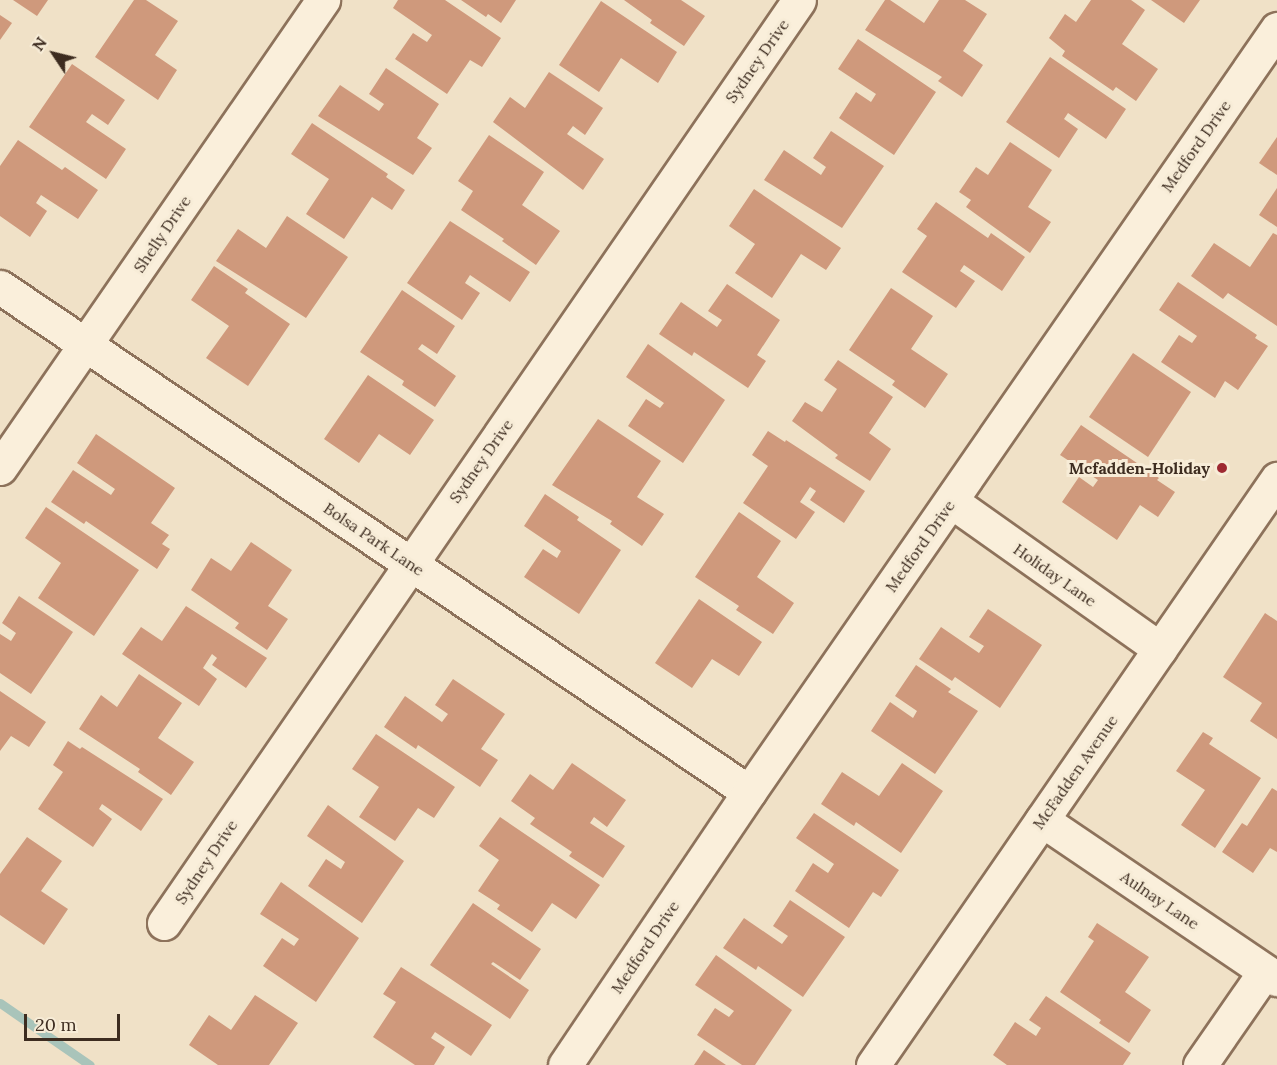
<!DOCTYPE html>
<style>
body{margin:0}
#map{position:relative;width:1277px;height:1065px;overflow:hidden;background:#f0e1c7;font-family:Lora,serif}
div>[style]{position:absolute}
[style*='--x']{left:calc(var(--x)*1px);top:calc(var(--y)*1px);width:calc(var(--w)*1px);rotate:calc(var(--a)*1deg)}
.stream>*{height:9px;margin:-4.5px;padding:0 4.5px;transform-origin:4.5px;border-radius:4.5px;background:#a9c4ba}
.building>*{inset:0;background:#cf997c}
.roads{filter:drop-shadow(2px 0 #8d725b) drop-shadow(-2px 0 #8d725b) drop-shadow(0 2px #8d725b) drop-shadow(0 -2px #8d725b)}
.minor>*{height:33px;margin:-16.5px;padding:0 16.5px;transform-origin:16.5px;border-radius:16.5px;background:#faefdb}
.dots>*{width:16px;height:16px;translate:-50% -50%;box-sizing:border-box;border:3px solid #f7ecd7;border-radius:50%}
span{translate:-50% -50%;white-space:nowrap;text-align:center;line-height:1.15;-webkit-text-stroke:6px #f7ecd7;paint-order:stroke}
.street-label{font-size:16px;color:#3d2c20}
.poi-label{font-size:16px;color:#3d2c20;font-weight:700}
.right{translate:-100% -50%;text-align:right}
.north{position:absolute;left:24px;top:24px;width:60px;height:60px;-webkit-text-stroke:4px #f7ecd7;paint-order:stroke;rotate:305deg;font-size:16px;font-weight:700;line-height:24px;text-align:center;color:#3d2c20}
.north::after{content:'';display:block;margin:auto;width:21px;height:27px;background:#3d2c20;clip-path:polygon(50% 0,100% 100%,50% 72%,0 100%)}
.scale{position:absolute;left:24px;top:1014px;width:96px;height:27px;box-sizing:border-box;border:3px solid #3d2c20;border-top:0;padding-left:8px;font-size:18px;line-height:21px;white-space:nowrap;color:#3d2c20;-webkit-text-stroke:4px #f7ecd7;paint-order:stroke}
</style>
<div id="map">
<div class="stream">
<i style="--x:0;--y:1003;--w:109;--a:34.6"></i>
</div>
<div class="building">
<i style="clip-path:polygon(13px 0,48px 0,37px 16px)"></i>
<i style="clip-path:polygon(134px 0,146px 0,178px 21px,155px 55px,177px 70px,158px 100px,95px 57px)"></i>
<i style="clip-path:polygon(398px 0,445px 0,501px 38px,482px 67px,470px 60px,447px 94px,395px 59px,413px 33px,427px 42px,432px 35px,393px 8px)"></i>
<i style="clip-path:polygon(461px 0,516px 0,501px 23px,488px 14px,486px 17px)"></i>
<i style="clip-path:polygon(624px 0,681px 0,705px 16px,684px 46px,650px 23px,652px 20px)"></i>
<i style="clip-path:polygon(885px 0,890px 0,924px 23px,939px 0,965px 0,987px 14px,963px 51px,983px 65px,962px 97px,938px 81px,942px 77px,865px 30px)"></i>
<i style="clip-path:polygon(1091px 0,1131px 0,1145px 10px,1122px 44px,1158px 69px,1136px 101px,1116px 87px,1113px 91px,1062px 56px,1065px 51px,1049px 38px,1065px 14px,1076px 22px)"></i>
<i style="clip-path:polygon(1151px 0,1200px 0,1184px 23px)"></i>
<i style="clip-path:polygon(601px 1px,677px 52px,658px 83px,621px 58px,599px 92px,559px 65px)"></i>
<i style="clip-path:polygon(0 15px,12px 23px,0 40px)"></i>
<i style="clip-path:polygon(858px 39px,936px 92px,894px 155px,839px 118px,856px 92px,871px 102px,876px 94px,838px 69px)"></i>
<i style="clip-path:polygon(1050px 57px,1126px 109px,1106px 139px,1068px 113px,1064px 119px,1078px 129px,1059px 158px,1006px 122px)"></i>
<i style="clip-path:polygon(72px 64px,125px 100px,108px 125px,92px 114px,86px 122px,126px 149px,106px 179px,29px 127px)"></i>
<i style="clip-path:polygon(386px 68px,439px 104px,417px 138px,432px 148px,413px 175px,318px 116px,340px 85px,379px 111px,384px 104px,369px 94px)"></i>
<i style="clip-path:polygon(549px 72px,603px 108px,585px 135px,573px 126px,567px 134px,604px 159px,583px 190px,493px 122px,510px 97px,525px 108px)"></i>
<i style="clip-path:polygon(312px 123px,388px 174px,386px 177px,405px 190px,392px 210px,372px 197px,344px 239px,306px 214px,329px 179px,291px 154px)"></i>
<i style="clip-path:polygon(831px 131px,884px 166px,842px 228px,764px 180px,784px 150px,821px 175px,826px 167px,813px 158px)"></i>
<i style="clip-path:polygon(489px 135px,544px 172px,522px 205px,560px 231px,536px 265px,502px 241px,504px 239px,461px 210px,473px 191px,458px 181px)"></i>
<i style="clip-path:polygon(1277px 137px,1277px 175px,1259px 163px)"></i>
<i style="clip-path:polygon(18px 140px,62px 170px,65px 167px,98px 190px,78px 219px,41px 195px,36px 203px,47px 211px,30px 237px,0 216px,0 166px)"></i>
<i style="clip-path:polygon(1010px 142px,1052px 170px,1028px 207px,1051px 222px,1030px 253px,966px 207px,971px 200px,959px 192px,976px 167px,988px 175px)"></i>
<i style="clip-path:polygon(1277px 188px,1277px 227px,1259px 215px)"></i>
<i style="clip-path:polygon(754px 189px,841px 248px,826px 270px,801px 254px,772px 298px,735px 273px,755px 244px,729px 226px)"></i>
<i style="clip-path:polygon(936px 202px,988px 238px,991px 233px,1025px 257px,1002px 291px,964px 265px,960px 271px,975px 281px,956px 308px,902px 272px,927px 236px,917px 229px)"></i>
<i style="clip-path:polygon(287px 216px,348px 257px,306px 318px,216px 261px,238px 229px,266px 248px)"></i>
<i style="clip-path:polygon(450px 221px,530px 272px,510px 302px,470px 275px,465px 283px,480px 293px,462px 320px,407px 283px)"></i>
<i style="clip-path:polygon(1273px 233px,1277px 235px,1277px 326px,1228px 293px,1223px 299px,1191px 276px,1214px 243px,1250px 267px)"></i>
<i style="clip-path:polygon(214px 266px,248px 289px,245px 293px,290px 324px,248px 386px,206px 358px,229px 326px,191px 300px)"></i>
<i style="clip-path:polygon(1178px 282px,1257px 335px,1255px 338px,1268px 346px,1238px 390px,1225px 381px,1215px 398px,1161px 362px,1179px 335px,1192px 343px,1197px 336px,1159px 310px)"></i>
<i style="clip-path:polygon(727px 284px,780px 320px,757px 355px,766px 361px,748px 388px,694px 352px,692px 356px,659px 334px,681px 302px,717px 327px,722px 320px,708px 311px)"></i>
<i style="clip-path:polygon(891px 288px,933px 316px,911px 349px,948px 374px,925px 408px,892px 385px,895px 381px,849px 350px)"></i>
<i style="clip-path:polygon(402px 290px,455px 326px,437px 354px,422px 344px,418px 349px,456px 376px,435px 407px,402px 385px,404px 381px,360px 352px)"></i>
<i style="clip-path:polygon(648px 344px,725px 400px,683px 463px,628px 426px,646px 399px,660px 408px,664px 403px,626px 377px)"></i>
<i style="clip-path:polygon(1133px 353px,1191px 392px,1148px 457px,1089px 417px)"></i>
<i style="clip-path:polygon(838px 360px,893px 397px,869px 433px,891px 449px,870px 481px,835px 458px,838px 455px,792px 421px,805px 402px,822px 412px,837px 389px,824px 380px)"></i>
<i style="clip-path:polygon(368px 375px,434px 420px,410px 455px,379px 434px,359px 463px,324px 439px)"></i>
<i style="clip-path:polygon(598px 419px,661px 461px,637px 497px,664px 514px,642px 546px,610px 524px,612px 521px,552px 485px)"></i>
<i style="clip-path:polygon(1081px 425px,1159px 478px,1157px 480px,1175px 492px,1158px 517px,1140px 505px,1117px 540px,1062px 502px,1079px 477px,1093px 487px,1098px 480px,1060px 455px)"></i>
<i style="clip-path:polygon(768px 431px,785px 442px,786px 440px,865px 491px,844px 523px,810px 500px,816px 491px,810px 487px,800px 502px,815px 512px,796px 539px,743px 503px,768px 466px,752px 455px)"></i>
<i style="clip-path:polygon(96px 434px,175px 488px,151px 523px,169px 535px,162px 544px,170px 549px,157px 569px,86px 521px,84px 524px,51px 502px,73px 470px,111px 495px,115px 489px,77px 463px)"></i>
<i style="clip-path:polygon(545px 494px,579px 517px,577px 520px,621px 550px,579px 614px,524px 577px,543px 549px,557px 558px,561px 551px,524px 526px)"></i>
<i style="clip-path:polygon(46px 507px,139px 570px,94px 636px,38px 598px,61px 563px,25px 538px)"></i>
<i style="clip-path:polygon(739px 512px,781px 541px,757px 577px,794px 603px,773px 634px,736px 610px,739px 606px,695px 577px)"></i>
<i style="clip-path:polygon(251px 542px,292px 570px,268px 606px,288px 619px,267px 650px,235px 628px,239px 623px,191px 590px,211px 558px,231px 571px)"></i>
<i style="clip-path:polygon(19px 596px,73px 632px,31px 694px,0 673px,0 634px,11px 641px,16px 633px,2px 623px)"></i>
<i style="clip-path:polygon(699px 599px,762px 642px,739px 676px,712px 659px,692px 688px,655px 663px)"></i>
<i style="clip-path:polygon(186px 606px,267px 658px,246px 688px,212px 665px,217px 658px,212px 654px,203px 668px,217px 679px,199px 706px,122px 654px,141px 627px,162px 641px)"></i>
<i style="clip-path:polygon(988px 609px,1042px 645px,1000px 708px,955px 677px,952px 681px,919px 659px,941px 627px,979px 653px,984px 646px,969px 637px)"></i>
<i style="clip-path:polygon(1265px 613px,1277px 621px,1277px 739px,1250px 721px,1262px 703px,1223px 677px)"></i>
<i style="clip-path:polygon(916px 665px,951px 689px,948px 692px,978px 711px,935px 774px,871px 731px,890px 702px,913px 718px,917px 711px,895px 696px)"></i>
<i style="clip-path:polygon(139px 674px,182px 703px,158px 738px,194px 762px,171px 795px,138px 772px,140px 769px,79px 729px,101px 695px,117px 707px)"></i>
<i style="clip-path:polygon(453px 679px,505px 714px,481px 749px,498px 760px,480px 787px,418px 745px,416px 749px,384px 727px,405px 696px,442px 722px,448px 714px,435px 705px)"></i>
<i style="clip-path:polygon(0 691px,46px 722px,29px 747px,11px 736px,0 751px)"></i>
<i style="clip-path:polygon(1203px 732px,1213px 738px,1209px 744px,1261px 778px,1215px 848px,1181px 825px,1205px 790px,1176px 771px)"></i>
<i style="clip-path:polygon(376px 734px,455px 787px,434px 818px,418px 808px,395px 841px,359px 817px,379px 787px,352px 769px)"></i>
<i style="clip-path:polygon(68px 741px,80px 749px,82px 747px,163px 799px,141px 831px,102px 804px,99px 809px,112px 819px,93px 847px,38px 809px,63px 772px,53px 765px)"></i>
<i style="clip-path:polygon(572px 763px,626px 800px,607px 827px,594px 817px,590px 823px,625px 846px,603px 878px,569px 856px,572px 852px,530px 824px,535px 818px,511px 801px,530px 774px,553px 790px)"></i>
<i style="clip-path:polygon(902px 763px,943px 791px,901px 853px,856px 822px,854px 826px,821px 804px,842px 772px,879px 796px)"></i>
<i style="clip-path:polygon(1272px 788px,1277px 791px,1277px 852px,1270px 848px,1253px 873px,1222px 852px,1242px 823px,1247px 826px)"></i>
<i style="clip-path:polygon(328px 805px,404px 861px,362px 923px,308px 886px,326px 859px,341px 869px,345px 862px,307px 836px)"></i>
<i style="clip-path:polygon(814px 813px,899px 870px,881px 897px,873px 892px,849px 928px,795px 891px,813px 863px,828px 873px,834px 864px,796px 838px)"></i>
<i style="clip-path:polygon(500px 817px,600px 885px,576px 919px,552px 903px,532px 932px,497px 909px,500px 905px,478px 891px,499px 860px,479px 846px)"></i>
<i style="clip-path:polygon(27px 837px,62px 861px,41px 891px,68px 909px,44px 945px,0 915px,0 874px)"></i>
<i style="clip-path:polygon(281px 882px,359px 938px,316px 1002px,263px 966px,282px 938px,294px 946px,299px 939px,260px 914px)"></i>
<i style="clip-path:polygon(790px 900px,845px 937px,803px 997px,758px 966px,756px 970px,723px 948px,744px 918px,782px 944px,788px 936px,773px 926px)"></i>
<i style="clip-path:polygon(473px 903px,541px 949px,520px 980px,493px 962px,491px 964px,529px 990px,510px 1019px,430px 965px)"></i>
<i style="clip-path:polygon(1097px 923px,1149px 957px,1125px 992px,1151px 1010px,1129px 1043px,1099px 1023px,1101px 1020px,1060px 992px,1094px 941px,1088px 937px)"></i>
<i style="clip-path:polygon(716px 955px,792px 1010px,755px 1065px,742px 1065px,697px 1035px,715px 1008px,729px 1017px,734px 1011px,695px 985px)"></i>
<i style="clip-path:polygon(401px 967px,492px 1025px,471px 1056px,435px 1032px,431px 1038px,445px 1047px,434px 1065px,415px 1065px,373px 1037px,396px 1002px,383px 994px)"></i>
<i style="clip-path:polygon(255px 995px,298px 1023px,269px 1065px,218px 1065px,189px 1045px,209px 1015px,231px 1030px)"></i>
<i style="clip-path:polygon(1046px 996px,1131px 1053px,1123px 1065px,1007px 1065px,993px 1055px,1015px 1022px,1036px 1036px,1041px 1028px,1029px 1020px)"></i>
<i style="clip-path:polygon(704px 1050px,726px 1065px,694px 1065px)"></i>
</div>
<div class="roads">
<div class="minor">
<i style="--x:0;--y:287;--w:903;--a:33.99"></i>
<i style="--x:0;--y:468;--w:569;--a:-55.39"></i>
<i style="--x:951;--y:501;--w:256;--a:35.3"></i>
<i style="--x:1042;--y:820;--w:284;--a:34.1"></i>
<i style="--x:164;--y:923;--w:1120;--a:-55.47"></i>
<i style="--x:565;--y:1065;--w:329;--a:-56"></i>
<i style="--x:749;--y:792;--w:928;--a:-55.32"></i>
<i style="--x:873;--y:1065;--w:712;--a:-55.42"></i>
<i style="--x:1200;--y:1065;--w:114;--a:-55.3"></i>
</div>
</div>
<div class="dots">
<i style="left:1222px;top:468px;background:#9e2932"></i>
</div>
<div class="street-label">
<span style="left:757px;top:61px;rotate:-55deg">Sydney Drive</span>
<span style="left:1196px;top:146px;rotate:-55deg">Medford Drive</span>
<span style="left:162px;top:234px;rotate:-56deg">Shelly Drive</span>
<span style="left:481px;top:461px;rotate:-55deg">Sydney Drive</span>
<span style="left:374px;top:539px;rotate:34deg">Bolsa Park Lane</span>
<span style="left:920px;top:546px;rotate:-55deg">Medford Drive</span>
<span style="left:1055px;top:575px;rotate:35deg">Holiday Lane</span>
<span style="left:1075px;top:772px;rotate:-55deg">McFadden Avenue</span>
<span style="left:206px;top:862px;rotate:-56deg">Sydney Drive</span>
<span style="left:1160px;top:900px;rotate:34deg">Aulnay Lane</span>
<span style="left:645px;top:947px;rotate:-56deg">Medford Drive</span>
</div>
<div class="poi-label">
<span class="right" style="left:1210px;top:468px">Mcfadden-Holiday</span>
</div>
<div class="north">N</div>
<div class="scale">20 m</div>
</div>
